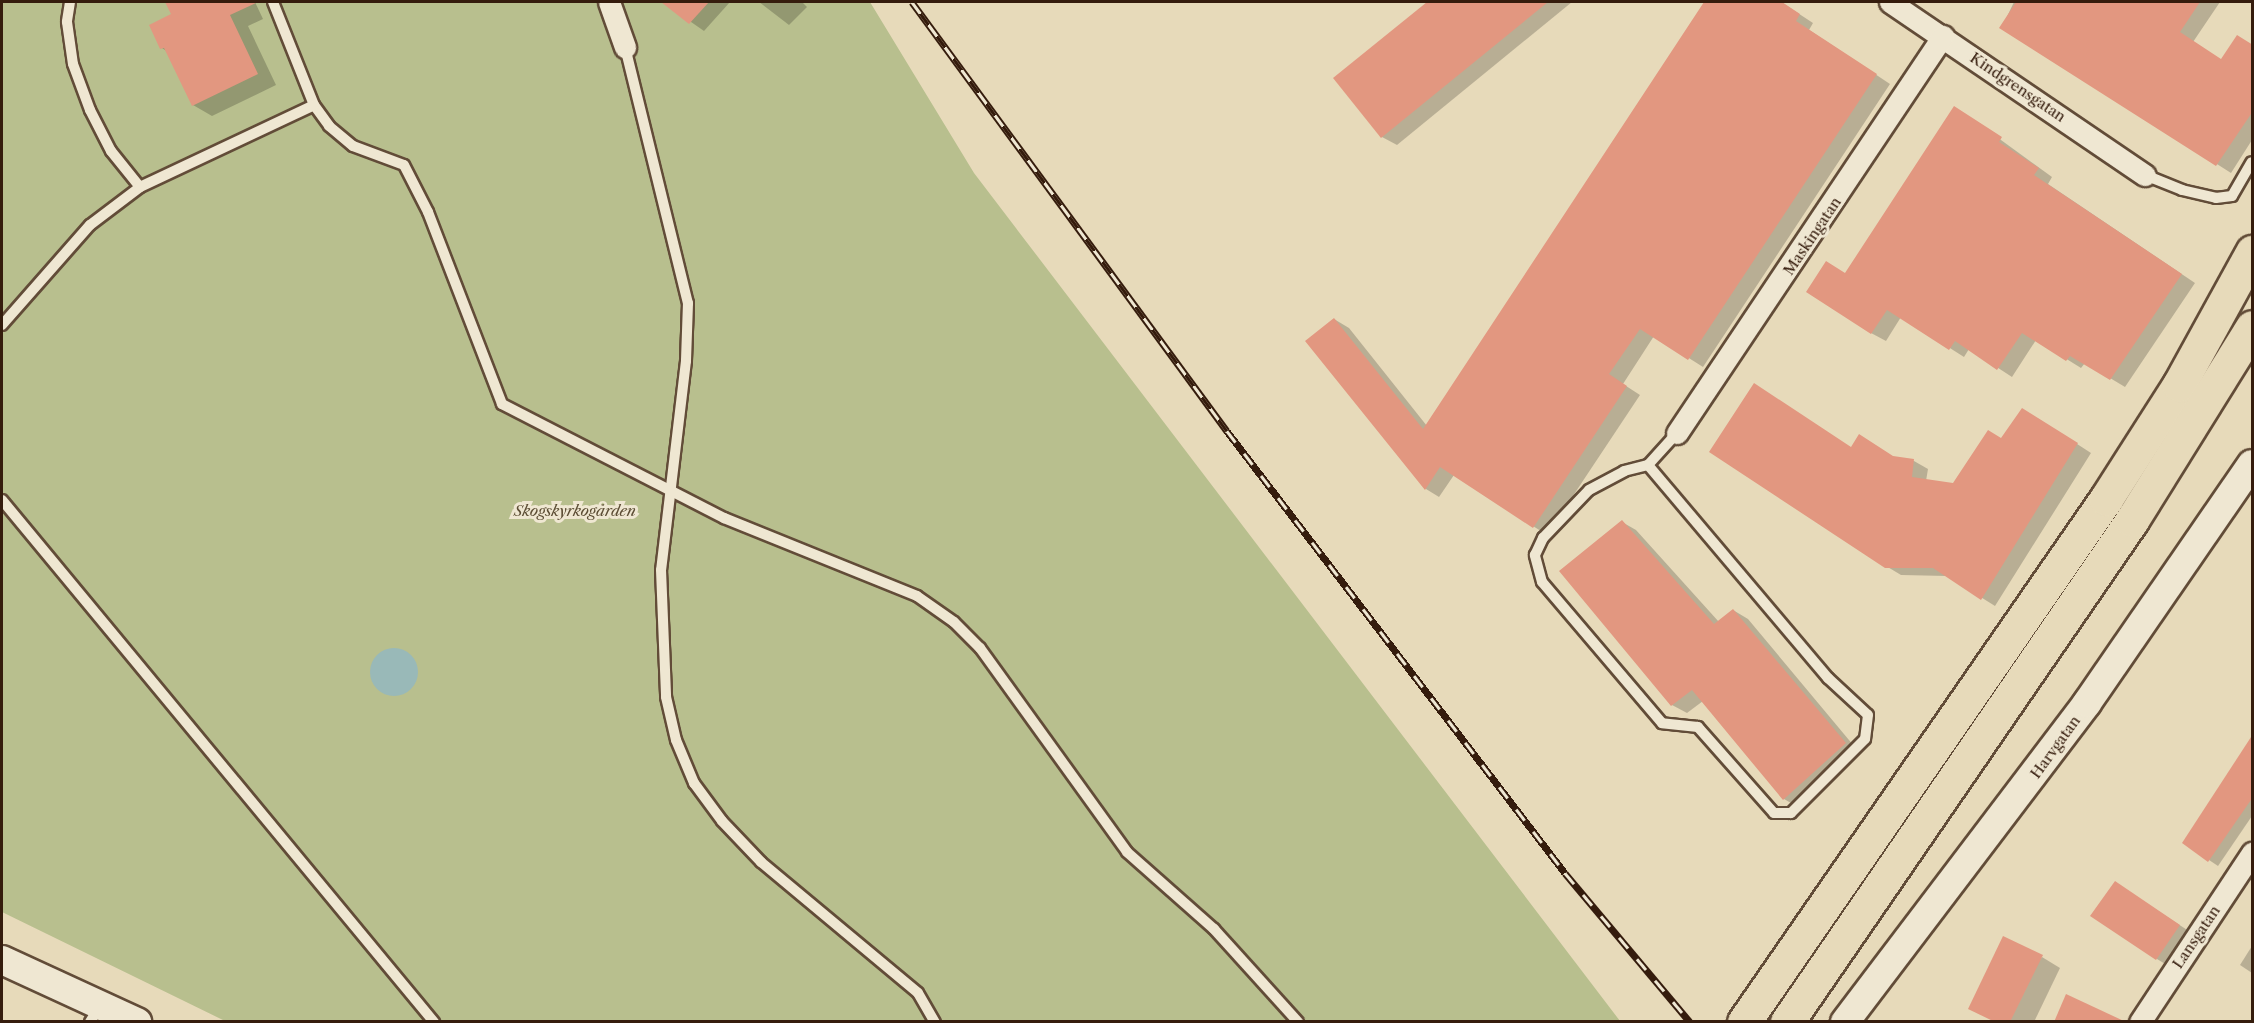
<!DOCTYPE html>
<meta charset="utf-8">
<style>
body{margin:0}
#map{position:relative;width:2254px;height:1023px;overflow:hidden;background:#e7daba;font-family:"Libre Caslon Text",serif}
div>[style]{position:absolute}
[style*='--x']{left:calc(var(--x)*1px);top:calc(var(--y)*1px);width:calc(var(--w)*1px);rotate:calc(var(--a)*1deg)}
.green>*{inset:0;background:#b8bf8e}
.water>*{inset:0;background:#99b9b8}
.round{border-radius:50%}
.shadow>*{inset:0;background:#0003}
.building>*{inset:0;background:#e29780}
.roads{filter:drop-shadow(2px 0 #624c38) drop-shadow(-2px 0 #624c38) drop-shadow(0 2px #624c38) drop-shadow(0 -2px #624c38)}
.lane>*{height:10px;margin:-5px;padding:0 5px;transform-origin:5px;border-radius:5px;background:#efe7d2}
.street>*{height:21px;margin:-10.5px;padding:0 10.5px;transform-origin:10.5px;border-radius:10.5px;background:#efe7d2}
.secondary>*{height:28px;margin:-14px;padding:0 14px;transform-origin:14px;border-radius:14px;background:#efe7d2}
.highway>*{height:33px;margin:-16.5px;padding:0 16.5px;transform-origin:16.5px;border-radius:16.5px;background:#e7daba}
.rail>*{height:7px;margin-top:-3.5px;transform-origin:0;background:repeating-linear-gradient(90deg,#efe7d2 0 14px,#351c0d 0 28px);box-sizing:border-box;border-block:2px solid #351c0d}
span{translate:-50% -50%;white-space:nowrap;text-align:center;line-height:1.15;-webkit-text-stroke:6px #efe7d2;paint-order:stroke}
.street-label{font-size:15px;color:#351c0d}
.park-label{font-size:15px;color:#5c4d34;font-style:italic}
.frame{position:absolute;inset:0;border:3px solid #351c0d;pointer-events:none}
</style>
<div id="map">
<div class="green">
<i style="clip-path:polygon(2px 2px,870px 2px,974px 173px,1620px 1021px,225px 1021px,2px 912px)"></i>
</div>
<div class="water">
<i class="round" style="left:370px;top:648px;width:48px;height:48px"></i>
</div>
<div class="shadow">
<i style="clip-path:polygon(167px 2px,255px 2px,263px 19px,248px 26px,276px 85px,212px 116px,193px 105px,168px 52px,162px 48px,173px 15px)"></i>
<i style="clip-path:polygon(676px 2px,730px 2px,704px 31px,671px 8px)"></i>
<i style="clip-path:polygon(759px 2px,802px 2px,807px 7px,789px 25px)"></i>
<i style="clip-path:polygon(1429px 2px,1572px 2px,1397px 145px,1382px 137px,1335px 78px)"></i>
<i style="clip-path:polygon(1706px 2px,1781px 2px,1813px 23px,1809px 30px,1890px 84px,1703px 367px,1654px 336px,1623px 384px,1640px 395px,1547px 535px,1454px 475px,1439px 497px,1426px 489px,1334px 319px,1349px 328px,1427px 426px)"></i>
<i style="clip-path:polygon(2014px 2px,2220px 2px,2193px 42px,2222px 61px,2252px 46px,2252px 140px,2231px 173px,2002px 27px)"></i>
<i style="clip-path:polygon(1968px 116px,2052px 177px,2048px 184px,2195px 283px,2125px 387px,2085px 363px,2081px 368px,2036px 340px,2012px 377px,1969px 349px,1964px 357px,1901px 317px,1886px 341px,1871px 333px,1846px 275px)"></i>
<i style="clip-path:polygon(2037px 418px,2091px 453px,1995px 606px,1947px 576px,1901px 575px,1886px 566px,1852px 448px,1914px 461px,1928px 469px,1926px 481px,1953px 485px,2002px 439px)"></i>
<i style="clip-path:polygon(1622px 522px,1636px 530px,1719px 622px,1733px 610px,1748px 619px,1859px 752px,1798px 807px,1784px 799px,1703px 701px,1687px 713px,1672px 705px)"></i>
<i style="clip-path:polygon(2252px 737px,2252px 816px,2218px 866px,2209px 860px)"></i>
<i style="clip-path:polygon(2115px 883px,2198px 937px,2175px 970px,2157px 959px)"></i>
<i style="clip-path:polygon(2252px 946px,2252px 973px,2240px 965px)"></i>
<i style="clip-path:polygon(2042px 957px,2060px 968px,2034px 1022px,1994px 1022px)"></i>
</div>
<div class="building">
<i style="clip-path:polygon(165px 2px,258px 2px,230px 15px,258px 74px,192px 106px,164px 48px,160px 49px,149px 25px,171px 14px)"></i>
<i style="clip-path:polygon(661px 2px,709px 2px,689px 24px)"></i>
<i style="clip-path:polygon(1427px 2px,1548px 2px,1381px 138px,1333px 78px)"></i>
<i style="clip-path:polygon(1704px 2px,1782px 2px,1800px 14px,1796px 21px,1877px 74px,1688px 360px,1640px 329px,1609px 374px,1627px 386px,1533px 528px,1440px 467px,1425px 490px,1305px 341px,1334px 318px,1423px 429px)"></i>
<i style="clip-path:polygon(2016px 2px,2200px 2px,2180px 32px,2221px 59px,2237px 35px,2253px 45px,2253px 111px,2216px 166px,1999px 28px)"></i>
<i style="clip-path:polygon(1954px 106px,2002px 137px,1999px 142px,2039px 168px,2034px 175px,2182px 274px,2110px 380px,2070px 356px,2066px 361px,2022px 333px,1997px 370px,1955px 341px,1949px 350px,1887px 310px,1871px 334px,1806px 292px,1826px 261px,1845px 273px)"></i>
<i style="clip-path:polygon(1754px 383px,1851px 447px,1859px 434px,1893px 456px,1914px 459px,1912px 477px,1953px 483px,1988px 430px,2001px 438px,2022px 408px,2078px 443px,1981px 600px,1933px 568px,1885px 568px,1709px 452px)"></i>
<i style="clip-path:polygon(1622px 520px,1714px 624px,1733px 609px,1846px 743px,1783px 800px,1692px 690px,1671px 706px,1559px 571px)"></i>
<i style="clip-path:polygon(2253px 734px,2253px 797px,2208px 862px,2182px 843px)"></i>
<i style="clip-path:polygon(2115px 881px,2180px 925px,2156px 960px,2090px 916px)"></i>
<i style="clip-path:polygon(2003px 936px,2043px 955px,2010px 1022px,1995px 1022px,1968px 1009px)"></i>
<i style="clip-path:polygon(2066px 994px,2126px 1022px,2054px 1022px)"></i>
</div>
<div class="roads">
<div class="lane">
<i style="--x:70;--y:2;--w:20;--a:99"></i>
<i style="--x:67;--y:22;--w:42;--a:81.9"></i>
<i style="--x:73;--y:64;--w:49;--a:69.7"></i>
<i style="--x:90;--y:110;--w:46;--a:62.9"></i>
<i style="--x:111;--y:151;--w:46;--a:51.1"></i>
<i style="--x:273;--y:2;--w:111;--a:68.3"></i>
<i style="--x:314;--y:105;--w:26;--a:54"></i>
<i style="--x:329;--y:126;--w:31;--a:40"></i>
<i style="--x:353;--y:146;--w:54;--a:20.4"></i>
<i style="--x:404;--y:165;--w:53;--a:62.9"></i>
<i style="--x:428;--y:212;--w:206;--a:68.9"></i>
<i style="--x:502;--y:404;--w:250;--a:27.2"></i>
<i style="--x:724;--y:518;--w:208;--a:22"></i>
<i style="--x:917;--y:596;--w:45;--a:35.1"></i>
<i style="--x:954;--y:622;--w:37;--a:45"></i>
<i style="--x:980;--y:648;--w:251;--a:54.2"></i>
<i style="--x:1127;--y:852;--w:116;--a:41.5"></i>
<i style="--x:1214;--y:929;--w:125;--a:47.9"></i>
<i style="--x:625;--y:47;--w:264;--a:76.2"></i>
<i style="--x:688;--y:303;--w:58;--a:92"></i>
<i style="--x:686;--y:361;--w:210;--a:96.8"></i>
<i style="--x:661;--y:570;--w:127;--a:87.7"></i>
<i style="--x:666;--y:697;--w:44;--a:76.9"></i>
<i style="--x:676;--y:740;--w:47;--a:67.3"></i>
<i style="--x:694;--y:783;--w:47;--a:53.6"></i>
<i style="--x:722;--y:821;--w:57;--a:46.4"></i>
<i style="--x:761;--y:862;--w:204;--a:39.8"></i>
<i style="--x:918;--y:993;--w:34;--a:60"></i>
<i style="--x:2145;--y:175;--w:40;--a:22"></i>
<i style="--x:2182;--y:190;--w:35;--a:13"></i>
<i style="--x:2216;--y:198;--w:16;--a:-7"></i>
<i style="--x:2232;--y:196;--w:39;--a:-60"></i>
<i style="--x:2;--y:325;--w:133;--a:-48.7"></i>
<i style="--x:90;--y:225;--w:63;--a:-37.2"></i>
<i style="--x:140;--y:187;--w:192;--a:-25.2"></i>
<i style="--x:1648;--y:465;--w:279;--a:49.8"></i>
<i style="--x:1828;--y:678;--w:54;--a:42.8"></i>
<i style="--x:1868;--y:715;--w:24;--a:97"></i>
<i style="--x:1865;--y:739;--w:105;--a:135"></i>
<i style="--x:1791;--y:813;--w:17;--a:180"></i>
<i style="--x:1774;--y:813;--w:115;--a:-131.5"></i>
<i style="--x:1698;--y:727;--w:36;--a:-174"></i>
<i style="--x:1662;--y:723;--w:185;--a:-130.4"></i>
<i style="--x:1542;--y:582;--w:28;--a:-105"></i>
<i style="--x:1535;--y:555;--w:19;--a:-65"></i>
<i style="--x:1543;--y:538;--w:66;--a:-46.2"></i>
<i style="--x:1589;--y:490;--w:40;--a:-28"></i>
<i style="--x:1624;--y:471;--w:25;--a:-14"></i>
<i style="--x:1648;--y:465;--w:43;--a:-47.8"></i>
<i style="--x:2;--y:500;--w:678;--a:50.39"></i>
<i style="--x:90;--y:1022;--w:19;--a:-58"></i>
</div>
<div class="street">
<i style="--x:609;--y:2;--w:48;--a:70.4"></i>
<i style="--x:1890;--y:2;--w:308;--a:34.2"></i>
<i style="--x:1677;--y:433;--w:478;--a:-56.2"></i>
<i style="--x:2140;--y:1022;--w:203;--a:-56.5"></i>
</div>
<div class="secondary">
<i style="--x:2;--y:960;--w:149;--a:24.7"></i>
<i style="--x:1845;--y:1022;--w:400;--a:-52.8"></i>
<i style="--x:2087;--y:703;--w:290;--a:-55.4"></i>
</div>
<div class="highway">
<i style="--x:1744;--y:1022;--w:636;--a:-55.31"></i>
<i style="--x:2106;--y:499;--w:135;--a:-57.4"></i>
<i style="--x:2179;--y:385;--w:152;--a:-61.2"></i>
<i style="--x:1787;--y:1022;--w:609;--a:-55.5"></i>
<i style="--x:2132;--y:520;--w:227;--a:-58.1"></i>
</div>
</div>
<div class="rail">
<i style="--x:912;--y:2;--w:532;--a:53.71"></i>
<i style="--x:1227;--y:431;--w:556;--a:52.59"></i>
<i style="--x:1565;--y:873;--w:194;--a:50"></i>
</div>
<div class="street-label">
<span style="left:2018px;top:87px;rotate:34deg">Kindgrensgatan</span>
<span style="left:1812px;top:236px;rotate:-56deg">Maskingatan</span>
<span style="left:2055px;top:747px;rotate:-54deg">Harvgatan</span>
<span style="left:2196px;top:937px;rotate:-56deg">Lansgatan</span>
</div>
<div class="park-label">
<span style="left:575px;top:511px">Skogskyrkogården</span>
</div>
<div class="frame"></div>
</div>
